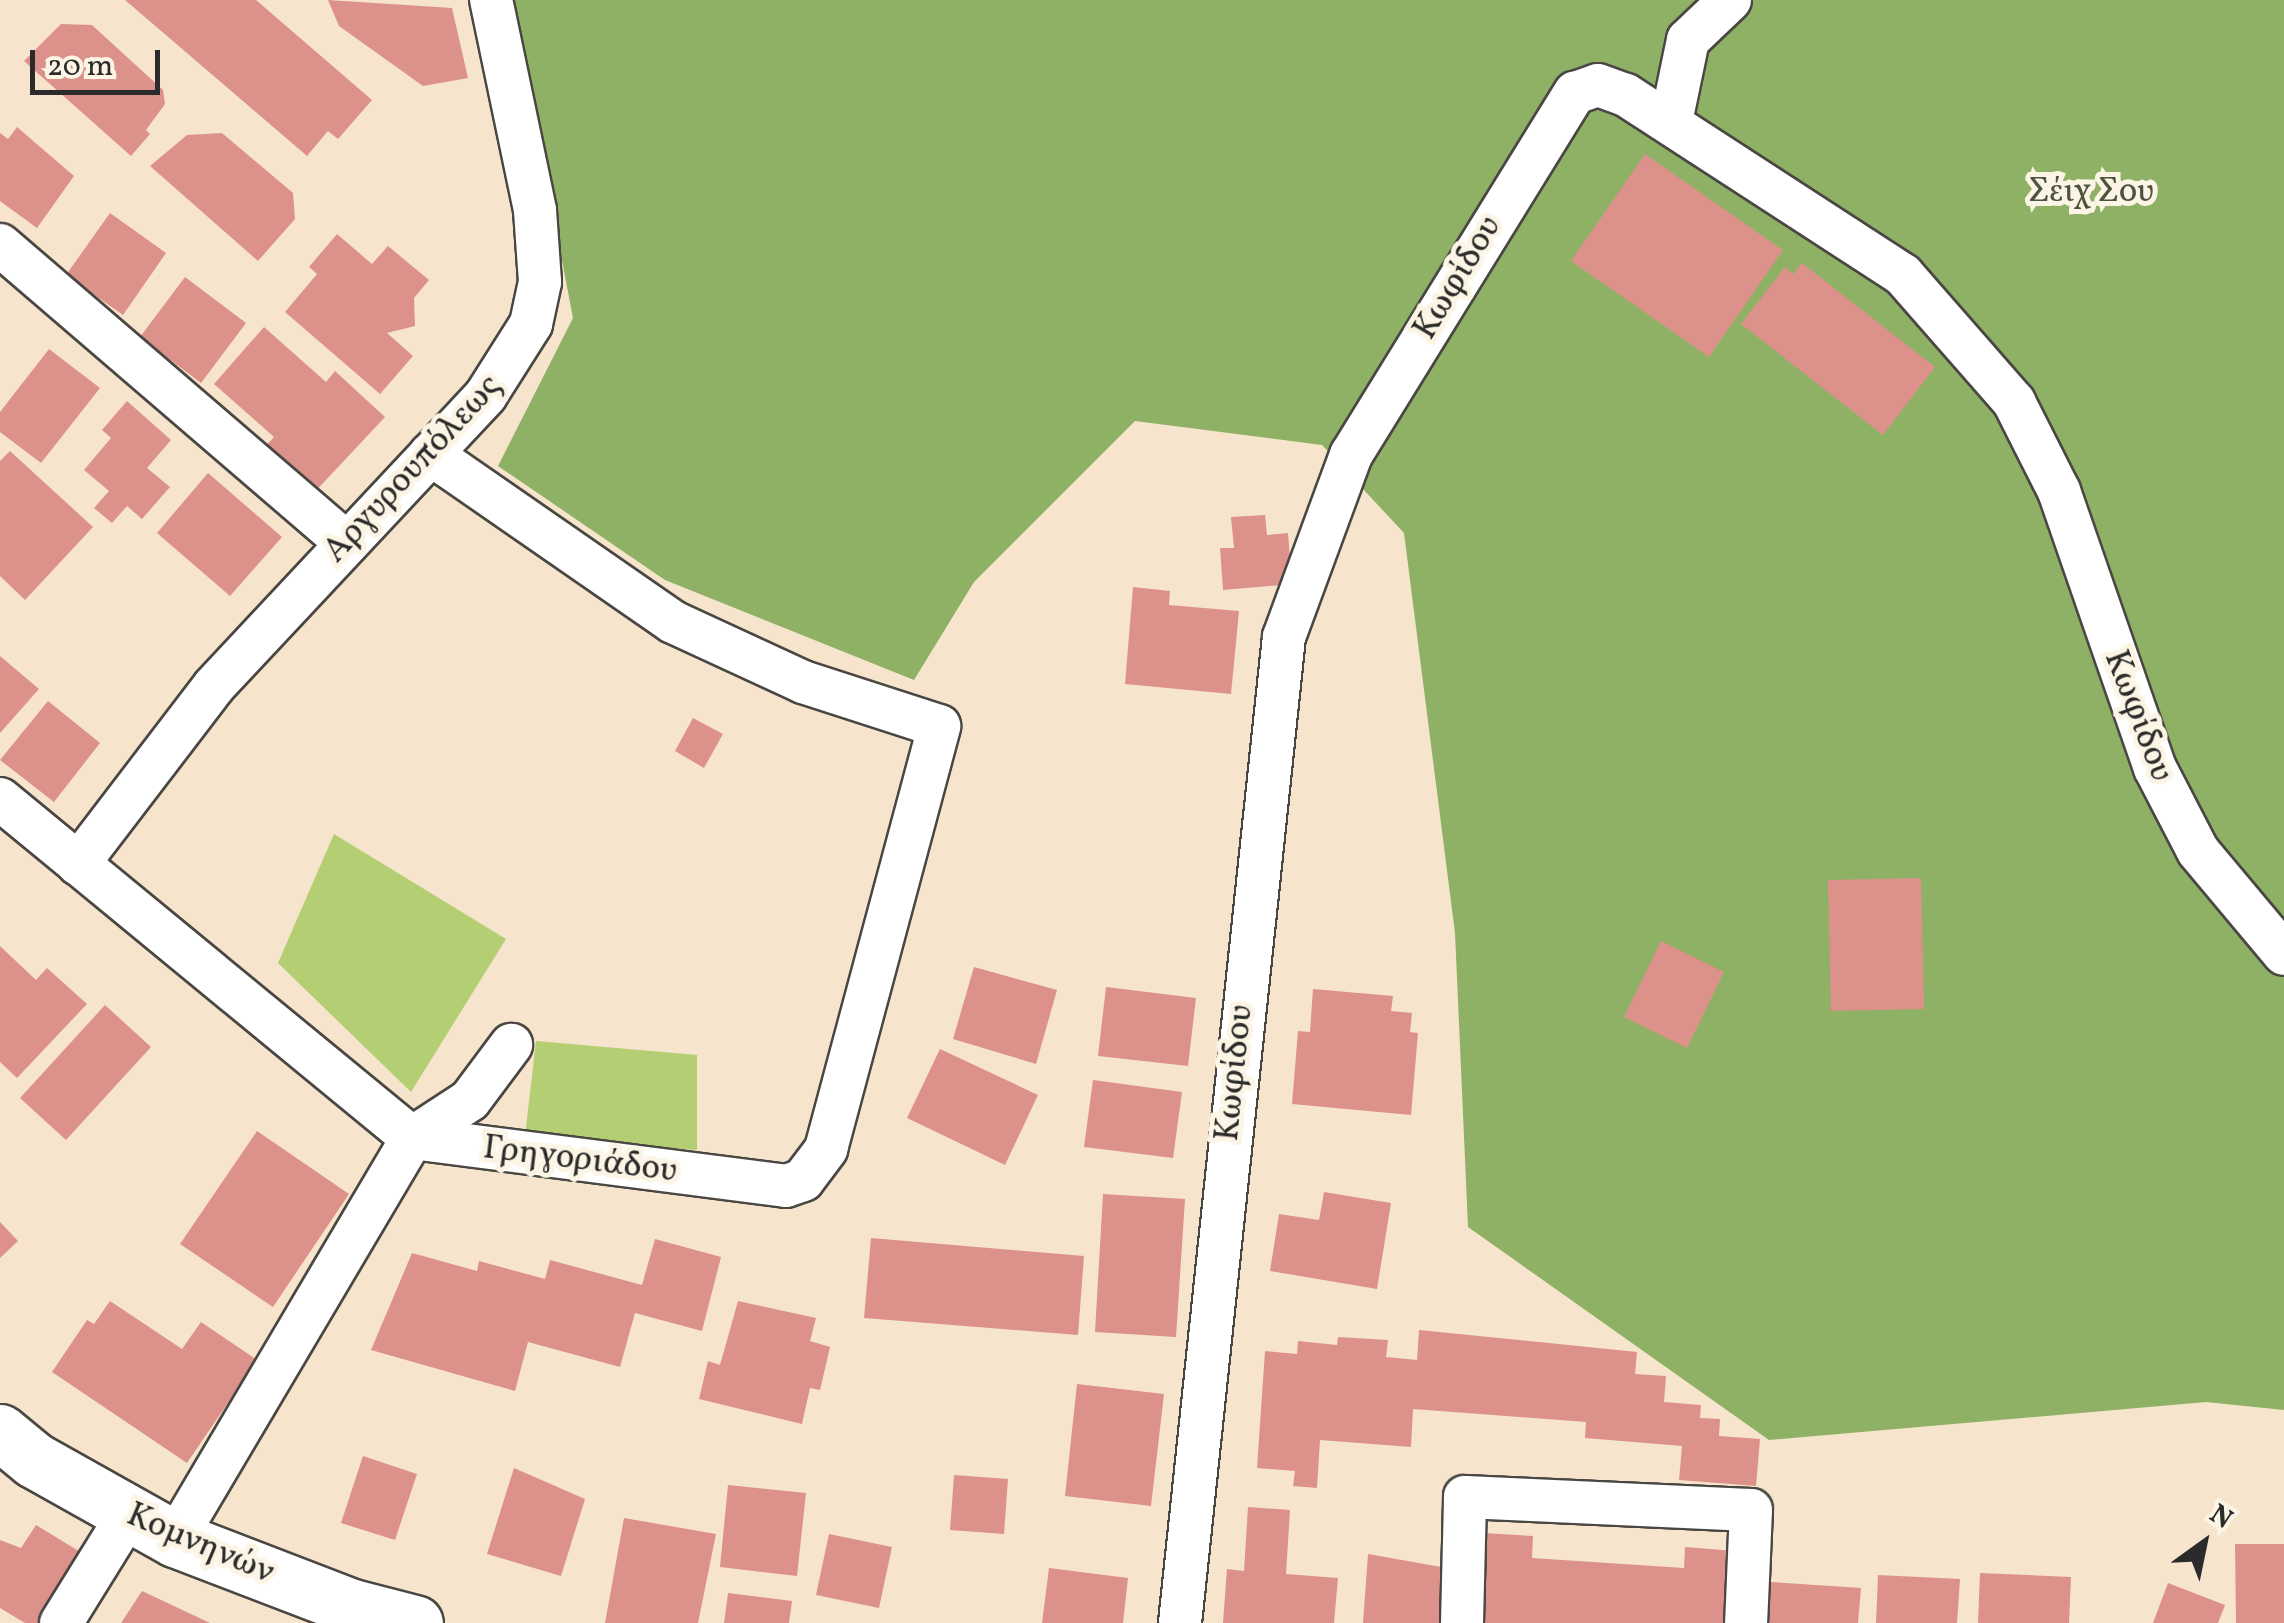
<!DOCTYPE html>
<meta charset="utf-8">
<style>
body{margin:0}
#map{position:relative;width:2284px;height:1623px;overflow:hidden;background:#f7e4cc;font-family:Vollkorn,serif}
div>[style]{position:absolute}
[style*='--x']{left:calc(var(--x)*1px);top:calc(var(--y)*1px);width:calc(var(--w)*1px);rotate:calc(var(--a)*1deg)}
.green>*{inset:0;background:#b4ce73}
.forest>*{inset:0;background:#8fb165}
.building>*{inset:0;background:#dc928a}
.roads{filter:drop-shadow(2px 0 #4a4743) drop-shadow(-2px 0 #4a4743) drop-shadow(0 2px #4a4743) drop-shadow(0 -2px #4a4743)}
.minor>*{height:42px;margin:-21px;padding:0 21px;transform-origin:21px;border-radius:21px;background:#fff}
.major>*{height:55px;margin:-27.5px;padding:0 27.5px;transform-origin:27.5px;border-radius:27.5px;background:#fff}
span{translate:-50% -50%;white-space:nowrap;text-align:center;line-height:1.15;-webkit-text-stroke:10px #fcf5e5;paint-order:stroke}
.park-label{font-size:35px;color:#4d543d}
.street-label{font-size:35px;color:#2b2b2b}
.north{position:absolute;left:2154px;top:1493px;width:100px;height:100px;-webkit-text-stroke:8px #fcf5e5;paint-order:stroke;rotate:33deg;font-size:28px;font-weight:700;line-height:40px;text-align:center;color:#2b2b2b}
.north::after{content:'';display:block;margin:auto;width:35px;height:45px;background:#2b2b2b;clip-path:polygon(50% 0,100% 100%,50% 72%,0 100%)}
.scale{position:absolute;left:30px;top:50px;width:130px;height:45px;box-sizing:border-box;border:5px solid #2b2b2b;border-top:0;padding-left:12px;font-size:30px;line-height:35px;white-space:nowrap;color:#2b2b2b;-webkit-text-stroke:8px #fcf5e5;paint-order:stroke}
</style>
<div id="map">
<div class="green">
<i style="clip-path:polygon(334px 834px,506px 939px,411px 1092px,278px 963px)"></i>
<i style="clip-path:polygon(536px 1041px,697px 1055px,697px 1150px,525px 1136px)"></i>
</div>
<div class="forest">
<i style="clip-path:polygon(512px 0,2284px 0,2284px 1410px,2206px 1402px,1769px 1440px,1468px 1227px,1455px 933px,1404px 533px,1322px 445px,1135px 421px,974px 582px,914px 680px,665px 580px,498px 466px,573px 318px)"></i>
</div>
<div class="building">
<i style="clip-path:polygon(125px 0,256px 0,372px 100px,338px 139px,328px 131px,307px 156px)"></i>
<i style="clip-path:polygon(328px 0,452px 8px,468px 78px,423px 86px,339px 26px)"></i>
<i style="clip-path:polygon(61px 24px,92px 25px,163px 90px,165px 104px,146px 130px,150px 134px,131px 156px,24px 61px)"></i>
<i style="clip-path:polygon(17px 127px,74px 176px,37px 228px,0 201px,0 133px,8px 139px)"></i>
<i style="clip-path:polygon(222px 133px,293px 193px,295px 219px,258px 261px,150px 166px,187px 135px)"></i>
<i style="clip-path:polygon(1645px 154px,1783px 250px,1709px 357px,1571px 261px)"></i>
<i style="clip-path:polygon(110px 213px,166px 253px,123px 315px,66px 275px)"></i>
<i style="clip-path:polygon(337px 234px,372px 264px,388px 246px,429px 280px,414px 298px,415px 326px,387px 333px,413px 356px,380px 394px,285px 312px,317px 274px,309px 267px)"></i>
<i style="clip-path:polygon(1802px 263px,1935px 367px,1883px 435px,1741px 324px,1785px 267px,1793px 274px)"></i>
<i style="clip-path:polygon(185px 277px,246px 323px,201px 383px,140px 337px)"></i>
<i style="clip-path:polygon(264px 327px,326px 382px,335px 371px,385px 417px,311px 496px,261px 451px,274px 437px,214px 384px)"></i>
<i style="clip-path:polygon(49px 349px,100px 388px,41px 463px,0 432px,0 412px)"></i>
<i style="clip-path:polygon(127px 401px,171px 440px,147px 468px,170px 487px,142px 519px,127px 506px,112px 523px,94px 508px,109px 491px,84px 470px,111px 438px,102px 430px)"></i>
<i style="clip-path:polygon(10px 451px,93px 527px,25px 600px,0 576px,0 461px)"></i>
<i style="clip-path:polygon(208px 473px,282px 537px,230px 596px,157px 533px)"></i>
<i style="clip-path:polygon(1265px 515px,1267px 535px,1288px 533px,1292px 584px,1223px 590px,1220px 548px,1234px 548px,1231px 517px)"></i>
<i style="clip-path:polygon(1133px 587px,1170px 591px,1169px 605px,1239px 611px,1231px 694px,1125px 684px)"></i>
<i style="clip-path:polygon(0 656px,39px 689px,0 733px)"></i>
<i style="clip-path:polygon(48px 701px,100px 743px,54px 802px,0 760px)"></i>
<i style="clip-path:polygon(693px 718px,723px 734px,704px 768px,675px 751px)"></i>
<i style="clip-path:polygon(1921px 878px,1924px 1009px,1831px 1011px,1828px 880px)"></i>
<i style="clip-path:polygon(1661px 941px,1724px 972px,1687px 1048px,1624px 1017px)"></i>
<i style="clip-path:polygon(0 946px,36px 980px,47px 968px,87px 1004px,17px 1078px,0 1062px)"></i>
<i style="clip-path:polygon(974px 967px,1057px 990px,1036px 1064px,953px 1039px)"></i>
<i style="clip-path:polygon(1106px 987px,1196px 998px,1188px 1066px,1098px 1056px)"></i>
<i style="clip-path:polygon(1313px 989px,1393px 996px,1391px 1011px,1412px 1013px,1410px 1032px,1418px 1033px,1411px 1115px,1292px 1104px,1298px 1031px,1310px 1032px)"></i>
<i style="clip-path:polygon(105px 1005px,151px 1047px,66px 1140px,20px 1098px)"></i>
<i style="clip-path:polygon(940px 1049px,1038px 1095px,1005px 1165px,907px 1118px)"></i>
<i style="clip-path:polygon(1093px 1080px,1182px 1092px,1173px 1158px,1084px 1147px)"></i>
<i style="clip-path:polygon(257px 1131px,349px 1194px,273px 1307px,180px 1244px)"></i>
<i style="clip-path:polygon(1324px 1192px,1391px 1203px,1377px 1289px,1270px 1271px,1279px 1214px,1319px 1220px)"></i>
<i style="clip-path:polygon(1103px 1194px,1185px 1199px,1176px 1337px,1095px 1332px)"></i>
<i style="clip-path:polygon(0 1222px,18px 1241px,0 1258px)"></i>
<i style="clip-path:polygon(871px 1238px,1084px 1256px,1078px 1335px,864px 1318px)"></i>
<i style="clip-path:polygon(655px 1239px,721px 1257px,702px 1331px,635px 1313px,620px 1367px,528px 1342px,515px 1391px,371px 1350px,412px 1253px,477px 1271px,479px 1261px,545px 1279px,550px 1260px,642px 1285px)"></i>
<i style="clip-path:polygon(110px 1301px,182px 1349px,201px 1322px,257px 1360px,187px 1463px,52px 1372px,87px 1320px,94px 1324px)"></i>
<i style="clip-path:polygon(738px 1301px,816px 1318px,810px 1341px,830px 1347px,820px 1390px,810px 1388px,802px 1424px,699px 1399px,708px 1361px,720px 1365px)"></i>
<i style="clip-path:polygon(1419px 1330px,1637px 1352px,1635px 1374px,1666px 1376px,1664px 1402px,1701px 1405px,1700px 1418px,1720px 1419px,1719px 1436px,1760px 1439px,1756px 1486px,1679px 1480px,1682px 1446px,1585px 1438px,1586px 1422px,1413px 1409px,1411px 1447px,1320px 1440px,1317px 1488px,1293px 1486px,1295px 1471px,1257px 1468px,1265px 1351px,1297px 1354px,1298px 1341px,1337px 1345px,1338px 1337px,1388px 1340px,1386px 1357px,1417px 1360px)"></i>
<i style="clip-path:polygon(1077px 1384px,1164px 1394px,1151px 1506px,1065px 1496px)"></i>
<i style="clip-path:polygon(363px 1456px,417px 1474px,395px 1540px,341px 1523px)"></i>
<i style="clip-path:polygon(514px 1468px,585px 1499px,561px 1576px,487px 1554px)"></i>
<i style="clip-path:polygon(954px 1475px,1008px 1479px,1004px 1534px,950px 1530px)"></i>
<i style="clip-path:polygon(728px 1485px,806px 1493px,797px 1576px,720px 1567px)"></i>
<i style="clip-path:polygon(1248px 1507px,1290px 1510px,1286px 1574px,1338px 1578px,1334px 1623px,1223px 1623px,1227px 1569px,1244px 1571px)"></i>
<i style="clip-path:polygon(624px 1518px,716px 1534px,698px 1623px,605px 1623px)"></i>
<i style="clip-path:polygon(36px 1525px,82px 1553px,39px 1623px,25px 1623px,0 1608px,0 1540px,21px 1548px)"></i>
<i style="clip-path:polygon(1483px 1533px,1533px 1536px,1532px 1558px,1684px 1568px,1685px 1547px,1735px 1551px,1730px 1623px,1477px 1623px)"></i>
<i style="clip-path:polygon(829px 1534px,892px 1547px,879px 1608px,816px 1595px)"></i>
<i style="clip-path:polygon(2235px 1544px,2284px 1544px,2284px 1623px,2236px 1623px)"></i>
<i style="clip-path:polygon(1368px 1554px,1447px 1568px,1443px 1623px,1363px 1623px)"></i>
<i style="clip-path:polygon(1049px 1568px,1128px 1578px,1123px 1623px,1042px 1623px)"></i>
<i style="clip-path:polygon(1980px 1573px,2071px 1577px,2069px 1623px,1978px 1623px)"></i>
<i style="clip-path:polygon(1878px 1575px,1960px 1579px,1957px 1623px,1876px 1623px)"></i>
<i style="clip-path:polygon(1771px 1582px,1861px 1588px,1858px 1623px,1769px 1623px)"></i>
<i style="clip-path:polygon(2168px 1583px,2225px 1605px,2218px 1623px,2153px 1623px)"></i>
<i style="clip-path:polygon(142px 1591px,210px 1623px,121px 1623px)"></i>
<i style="clip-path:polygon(728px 1593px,792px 1601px,789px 1623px,724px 1623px)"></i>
</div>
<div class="roads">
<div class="minor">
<i style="--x:1671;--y:122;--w:84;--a:-78.3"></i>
<i style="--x:1688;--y:40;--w:58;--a:-43.6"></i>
<i style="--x:0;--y:245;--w:457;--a:40.7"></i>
<i style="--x:0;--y:799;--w:534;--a:39.45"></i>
<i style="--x:412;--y:1138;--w:377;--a:7.3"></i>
<i style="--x:786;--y:1186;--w:18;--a:-19"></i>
<i style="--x:803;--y:1180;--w:39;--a:-53"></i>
<i style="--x:826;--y:1149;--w:438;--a:-75"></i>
<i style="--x:939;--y:726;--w:143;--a:-162.1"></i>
<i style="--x:803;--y:682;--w:143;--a:-155.2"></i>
<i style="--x:673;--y:622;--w:295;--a:-145.3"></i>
<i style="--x:78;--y:864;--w:224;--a:-52.6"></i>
<i style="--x:214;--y:686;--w:398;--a:-46.9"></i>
<i style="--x:486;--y:395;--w:84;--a:-57.6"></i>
<i style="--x:531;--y:324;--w:43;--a:-77.9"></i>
<i style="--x:540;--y:282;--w:72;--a:-94"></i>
<i style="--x:535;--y:210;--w:215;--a:-101.8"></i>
<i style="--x:175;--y:1539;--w:466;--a:-59.4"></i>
<i style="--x:412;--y:1138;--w:69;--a:-33.2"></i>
<i style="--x:470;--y:1100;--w:69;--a:-53.3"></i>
<i style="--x:61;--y:1623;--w:127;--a:-58.2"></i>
<i style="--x:1180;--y:1623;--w:991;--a:-83.98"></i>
<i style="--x:1284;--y:637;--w:194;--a:-69.8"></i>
<i style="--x:1351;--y:455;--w:426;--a:-58.3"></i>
<i style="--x:1575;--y:93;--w:24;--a:-19"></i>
<i style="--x:1598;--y:85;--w:30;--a:20"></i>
<i style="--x:1626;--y:95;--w:330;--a:33"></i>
<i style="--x:1903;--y:275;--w:169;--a:48.8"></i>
<i style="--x:2014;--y:402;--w:100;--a:63.2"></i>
<i style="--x:2059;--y:491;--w:293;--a:70.9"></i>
<i style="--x:2155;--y:768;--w:93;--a:62.6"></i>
<i style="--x:2198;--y:851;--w:134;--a:50.1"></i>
<i style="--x:1462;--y:1623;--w:126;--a:-88.6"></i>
<i style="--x:1465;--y:1497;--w:286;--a:2.6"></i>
<i style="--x:1751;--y:1510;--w:113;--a:92.5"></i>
</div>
<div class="major">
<i style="--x:0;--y:1432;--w:44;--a:39.5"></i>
<i style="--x:34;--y:1460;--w:162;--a:29.3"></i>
<i style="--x:175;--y:1539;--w:190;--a:21"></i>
<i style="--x:352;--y:1607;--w:65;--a:14.3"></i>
</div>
</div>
<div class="park-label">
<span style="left:2091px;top:192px">Σέιχ Σου</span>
</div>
<div class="street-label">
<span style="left:1458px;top:278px;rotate:-59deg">Κωφίδου</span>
<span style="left:413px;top:469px;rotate:-47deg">Αργυρουπόλεως</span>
<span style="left:2138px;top:716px;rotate:69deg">Κωφίδου</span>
<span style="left:1235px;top:1073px;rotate:-84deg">Κωφίδου</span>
<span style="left:580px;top:1160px;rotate:7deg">Γρηγοριάδου</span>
<span style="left:200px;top:1544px;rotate:23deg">Κομνηνών</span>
</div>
<div class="north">N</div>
<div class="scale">20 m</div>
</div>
